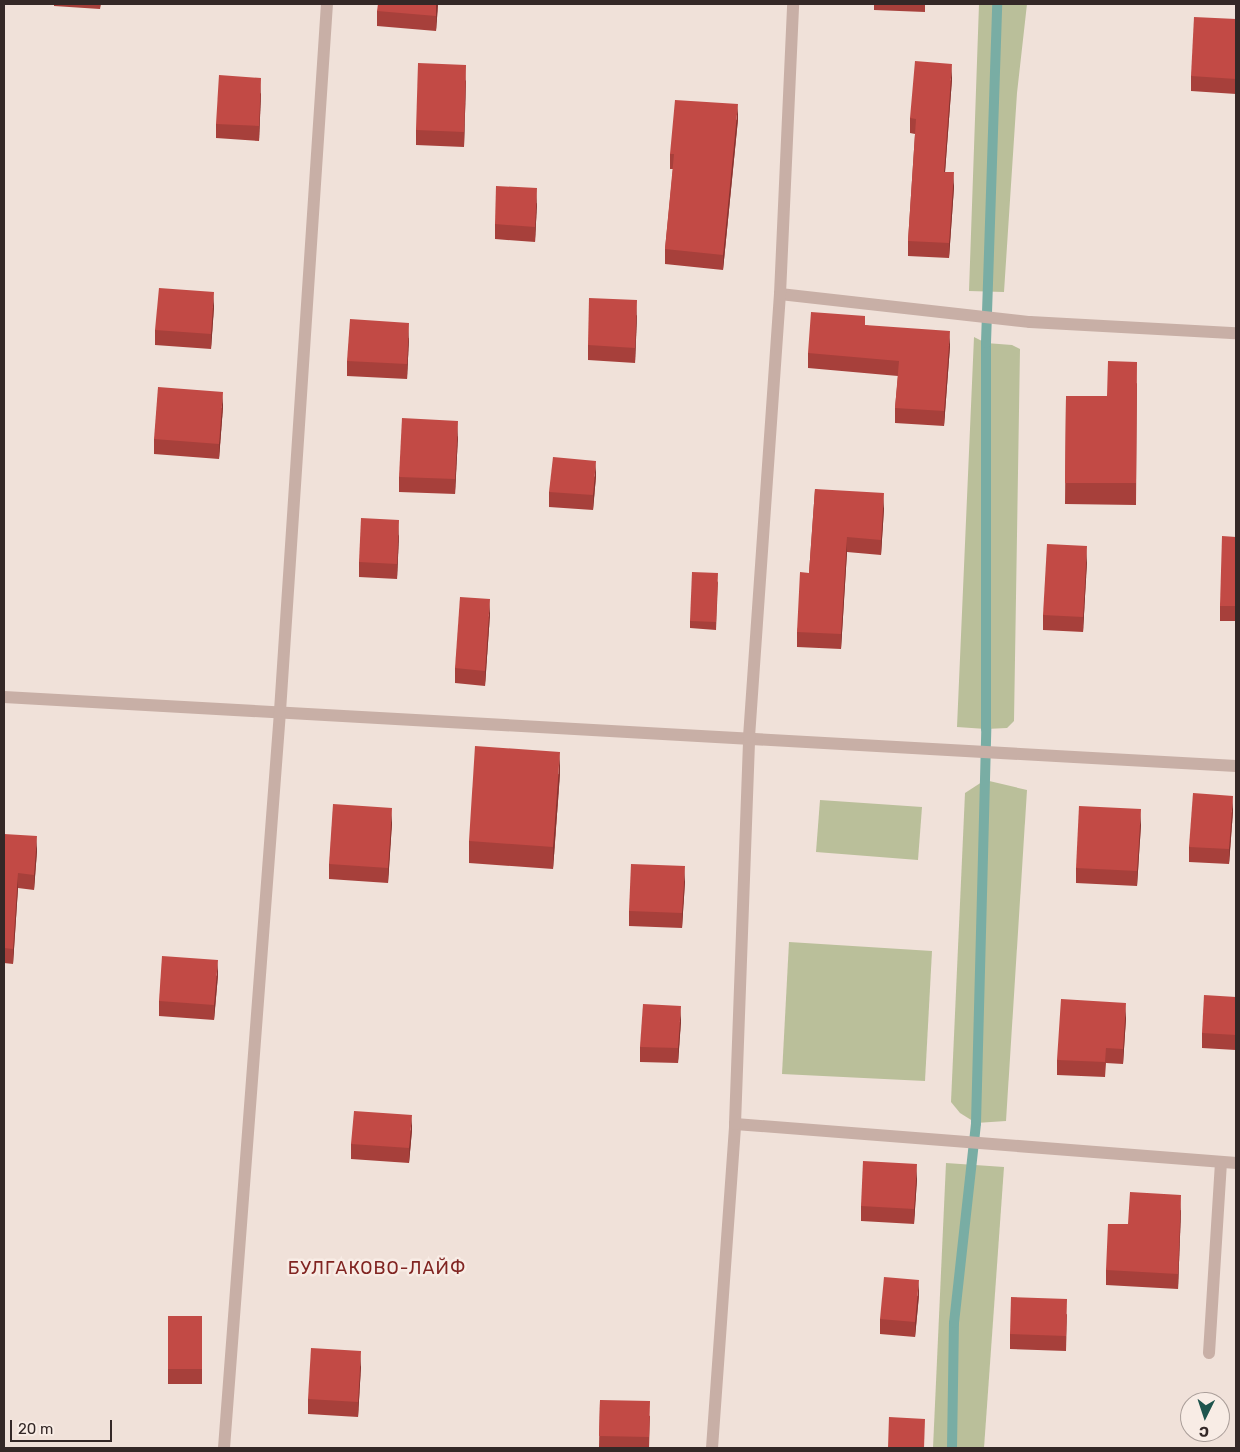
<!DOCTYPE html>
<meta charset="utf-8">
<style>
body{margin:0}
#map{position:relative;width:1240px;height:1452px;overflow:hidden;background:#f0e1d9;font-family:Rubik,sans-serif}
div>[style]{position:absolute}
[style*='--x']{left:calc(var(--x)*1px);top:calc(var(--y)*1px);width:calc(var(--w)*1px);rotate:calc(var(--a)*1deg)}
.green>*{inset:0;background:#babf9a}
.stream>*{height:10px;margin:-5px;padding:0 5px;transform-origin:5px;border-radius:5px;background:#79ada4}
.lane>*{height:12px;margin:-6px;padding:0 6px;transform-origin:6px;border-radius:6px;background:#c8afa6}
.street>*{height:12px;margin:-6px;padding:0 6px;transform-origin:6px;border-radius:6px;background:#c8afa6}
.wall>*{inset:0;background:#a7403b}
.shaded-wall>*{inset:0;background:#883430}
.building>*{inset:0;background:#c24a45}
span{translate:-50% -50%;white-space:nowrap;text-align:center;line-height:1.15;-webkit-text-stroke:5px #f8ece5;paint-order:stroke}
.quarter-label{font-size:18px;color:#812522;letter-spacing:1px}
.frame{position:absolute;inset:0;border:5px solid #342827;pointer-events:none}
.north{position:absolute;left:1180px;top:1392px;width:50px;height:50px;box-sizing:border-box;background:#f8ece5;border:1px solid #aa9e99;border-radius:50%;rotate:184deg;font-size:14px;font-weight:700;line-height:20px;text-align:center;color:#342827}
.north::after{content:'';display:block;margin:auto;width:18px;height:22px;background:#1e544d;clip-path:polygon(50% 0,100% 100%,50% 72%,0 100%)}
.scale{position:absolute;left:10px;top:1420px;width:102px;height:22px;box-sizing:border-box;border:2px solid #342827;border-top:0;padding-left:6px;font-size:15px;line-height:18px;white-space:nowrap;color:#342827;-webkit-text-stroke:4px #f8ece5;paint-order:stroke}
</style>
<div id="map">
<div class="green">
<i style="clip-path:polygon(979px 4px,1027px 4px,1017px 93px,1004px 292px,969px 291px)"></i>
<i style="clip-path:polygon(974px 337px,986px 343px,1012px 345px,1020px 349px,1014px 721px,1007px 728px,986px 729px,957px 727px)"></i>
<i style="clip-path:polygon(985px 780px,1027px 790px,1006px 1121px,976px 1123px,960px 1113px,951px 1102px,965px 793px)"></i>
<i style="clip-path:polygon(820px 800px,922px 807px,918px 860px,816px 852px)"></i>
<i style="clip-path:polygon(789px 942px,932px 951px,925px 1081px,782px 1074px)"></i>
<i style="clip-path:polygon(946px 1163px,1004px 1167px,984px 1448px,933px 1448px)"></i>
</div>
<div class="stream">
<i style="--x:952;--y:1448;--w:125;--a:-89.1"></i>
<i style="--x:954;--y:1323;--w:201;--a:-83.7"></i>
<i style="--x:976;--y:1123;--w:394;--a:-88.5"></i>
<i style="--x:986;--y:729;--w:386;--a:-90"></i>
<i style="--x:986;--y:343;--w:339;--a:-88.1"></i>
</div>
<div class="lane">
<i style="--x:1209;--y:1353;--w:191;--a:-86.4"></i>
</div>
<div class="street">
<i style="--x:780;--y:294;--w:252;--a:6.4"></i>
<i style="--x:1030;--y:322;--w:206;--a:3.1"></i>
<i style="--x:4;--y:697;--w:1234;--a:3.21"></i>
<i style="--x:735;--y:1124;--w:503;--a:4.45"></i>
<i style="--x:224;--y:1448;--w:739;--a:-85.65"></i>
<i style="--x:280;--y:711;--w:709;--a:-86.2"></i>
<i style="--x:712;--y:1448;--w:325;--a:-85.9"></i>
<i style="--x:735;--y:1124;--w:387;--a:-87.9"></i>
<i style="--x:749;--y:737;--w:444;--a:-86"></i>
<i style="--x:780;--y:294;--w:290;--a:-87.4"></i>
</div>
<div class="wall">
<i style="clip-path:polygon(54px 4px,101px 4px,100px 9px,54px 6px)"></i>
<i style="clip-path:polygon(438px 4px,436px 31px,377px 26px,377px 11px)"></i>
<i style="clip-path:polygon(874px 4px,925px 4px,925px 12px,874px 10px)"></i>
<i style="clip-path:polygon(1236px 19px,1236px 94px,1191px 91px,1191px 76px)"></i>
<i style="clip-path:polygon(952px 79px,945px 172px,954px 187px,949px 258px,908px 256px,908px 241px,915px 134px,910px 133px,910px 118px)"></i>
<i style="clip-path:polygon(466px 80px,464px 147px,416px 145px,416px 130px)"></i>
<i style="clip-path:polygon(261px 93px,259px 141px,216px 138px,216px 124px)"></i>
<i style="clip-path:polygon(738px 119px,723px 270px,665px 264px,665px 249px,673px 169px,670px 169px,670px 154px)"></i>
<i style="clip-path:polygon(537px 203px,535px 242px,495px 239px,495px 224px)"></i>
<i style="clip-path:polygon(214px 307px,211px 349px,155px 345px,155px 330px)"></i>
<i style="clip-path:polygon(637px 315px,635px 363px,588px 360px,588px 345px)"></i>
<i style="clip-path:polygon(865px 325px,950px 346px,944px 426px,895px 423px,895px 408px,898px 376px,808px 368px,808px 353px)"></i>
<i style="clip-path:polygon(409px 338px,407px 379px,347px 376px,347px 361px)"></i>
<i style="clip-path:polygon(1137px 383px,1136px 505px,1065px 504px,1066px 396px,1107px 396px)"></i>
<i style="clip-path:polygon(223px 407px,219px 459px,154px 454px,154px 439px)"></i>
<i style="clip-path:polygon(458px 436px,455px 494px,399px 492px,399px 477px)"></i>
<i style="clip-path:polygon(596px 476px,593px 510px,549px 507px,549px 492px)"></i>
<i style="clip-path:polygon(815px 489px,884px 508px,881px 555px,847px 552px,841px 649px,797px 647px,797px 632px,809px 573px)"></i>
<i style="clip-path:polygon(399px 535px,397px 579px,359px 577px,359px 562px)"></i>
<i style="clip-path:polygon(1236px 537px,1236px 621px,1220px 621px,1220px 606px)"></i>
<i style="clip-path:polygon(1087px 561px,1083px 632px,1043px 630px,1043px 615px)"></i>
<i style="clip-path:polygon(718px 581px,716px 630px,690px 628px,690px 621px)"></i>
<i style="clip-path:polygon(490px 614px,485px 686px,455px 683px,455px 668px)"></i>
<i style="clip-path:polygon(560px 773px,553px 869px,469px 863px,469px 841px)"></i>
<i style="clip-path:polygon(1233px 811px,1229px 864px,1189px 862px,1189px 847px)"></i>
<i style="clip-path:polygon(392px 823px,388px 883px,329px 879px,329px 864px)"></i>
<i style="clip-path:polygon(1141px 824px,1137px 886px,1076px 883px,1076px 868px)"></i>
<i style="clip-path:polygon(4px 834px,37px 851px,34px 890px,18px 888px,13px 964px,4px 963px)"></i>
<i style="clip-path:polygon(685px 881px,682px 928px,629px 926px,629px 911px)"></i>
<i style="clip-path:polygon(218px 975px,214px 1020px,159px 1016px,159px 1001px)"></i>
<i style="clip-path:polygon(1236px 997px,1236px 1050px,1202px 1048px,1202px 1033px)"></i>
<i style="clip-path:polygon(1126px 1018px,1123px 1064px,1106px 1063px,1105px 1077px,1057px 1075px,1057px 1060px)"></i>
<i style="clip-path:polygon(681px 1021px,678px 1063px,640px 1062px,640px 1047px)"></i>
<i style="clip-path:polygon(412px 1130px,409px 1163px,351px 1159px,351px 1144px)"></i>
<i style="clip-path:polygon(917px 1179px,914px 1224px,861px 1221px,861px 1206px)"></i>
<i style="clip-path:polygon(1181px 1210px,1178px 1289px,1106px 1285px,1106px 1270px,1128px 1224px)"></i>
<i style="clip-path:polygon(919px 1295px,915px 1337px,880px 1334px,880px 1319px)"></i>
<i style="clip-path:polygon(1067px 1314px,1066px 1351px,1010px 1349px,1010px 1334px)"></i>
<i style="clip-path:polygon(168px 1316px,202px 1316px,202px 1384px,168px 1384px)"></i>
<i style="clip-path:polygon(361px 1366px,358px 1417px,308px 1414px,308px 1399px)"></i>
<i style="clip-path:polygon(600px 1400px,650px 1416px,649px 1448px,599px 1448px)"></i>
</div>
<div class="shaded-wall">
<i style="clip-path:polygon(436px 4px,438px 4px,436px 31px)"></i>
<i style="clip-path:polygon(952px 64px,952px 79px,944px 186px,944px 172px)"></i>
<i style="clip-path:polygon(466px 65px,466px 80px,464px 147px,464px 132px)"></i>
<i style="clip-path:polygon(261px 78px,261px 93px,259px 141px,259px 126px)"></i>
<i style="clip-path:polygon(738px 104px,738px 119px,723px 270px,723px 255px)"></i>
<i style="clip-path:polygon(954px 172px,954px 187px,949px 258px,949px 243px)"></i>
<i style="clip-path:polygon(537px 188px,537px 203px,535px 242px,535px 227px)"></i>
<i style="clip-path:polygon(214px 292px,214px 307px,211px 349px,211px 334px)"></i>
<i style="clip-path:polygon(637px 300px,637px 315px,635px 363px,635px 348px)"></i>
<i style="clip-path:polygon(409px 323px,409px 338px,407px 379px,407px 364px)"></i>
<i style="clip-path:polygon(950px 331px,950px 346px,944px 426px,944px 411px)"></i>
<i style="clip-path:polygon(223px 392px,223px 407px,219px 459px,219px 444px)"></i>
<i style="clip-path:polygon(458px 421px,458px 436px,455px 494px,455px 479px)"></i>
<i style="clip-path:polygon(596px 461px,596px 476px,593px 510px,593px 495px)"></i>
<i style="clip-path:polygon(884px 493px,884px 508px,881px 555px,881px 540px)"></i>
<i style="clip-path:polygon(399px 520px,399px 535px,397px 579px,397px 564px)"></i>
<i style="clip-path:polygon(847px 537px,847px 552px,841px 649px,841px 634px)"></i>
<i style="clip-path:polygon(1087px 546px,1087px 561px,1083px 632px,1083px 617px)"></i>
<i style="clip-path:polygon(490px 599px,490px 614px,485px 686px,485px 671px)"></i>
<i style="clip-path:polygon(560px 752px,560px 773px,553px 869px,553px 847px)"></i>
<i style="clip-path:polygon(1233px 796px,1233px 811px,1229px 864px,1229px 849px)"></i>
<i style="clip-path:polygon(392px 808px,392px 823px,388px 883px,388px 868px)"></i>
<i style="clip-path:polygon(1141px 809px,1141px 824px,1137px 886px,1137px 871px)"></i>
<i style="clip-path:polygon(37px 836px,37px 851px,34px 890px,34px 875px)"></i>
<i style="clip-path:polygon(685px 866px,685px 881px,682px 928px,682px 913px)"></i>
<i style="clip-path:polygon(18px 873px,18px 888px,13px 964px,13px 949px)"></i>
<i style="clip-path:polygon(218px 960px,218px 975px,214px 1020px,214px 1005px)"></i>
<i style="clip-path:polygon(1126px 1003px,1126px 1018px,1123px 1064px,1123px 1049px)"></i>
<i style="clip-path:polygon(681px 1006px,681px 1021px,678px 1063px,678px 1048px)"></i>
<i style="clip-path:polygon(412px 1115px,412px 1130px,409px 1163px,409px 1148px)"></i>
<i style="clip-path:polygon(917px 1164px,917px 1179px,914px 1224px,914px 1209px)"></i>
<i style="clip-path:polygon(1181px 1195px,1181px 1210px,1178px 1289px,1178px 1274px)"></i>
<i style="clip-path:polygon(919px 1280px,919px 1295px,915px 1337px,915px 1322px)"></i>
<i style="clip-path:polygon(361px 1351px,361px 1366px,358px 1417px,358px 1402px)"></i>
</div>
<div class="building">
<i style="clip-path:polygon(378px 4px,436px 4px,436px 16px,377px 11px)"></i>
<i style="clip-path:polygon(1194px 17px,1236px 19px,1236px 79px,1191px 76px)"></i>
<i style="clip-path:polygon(915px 61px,952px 64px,944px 172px,954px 172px,949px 243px,908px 241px,916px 119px,910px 118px)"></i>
<i style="clip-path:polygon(418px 63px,466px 65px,464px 132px,416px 130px)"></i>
<i style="clip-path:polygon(219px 75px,261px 78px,259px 126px,216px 124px)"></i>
<i style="clip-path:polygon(675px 100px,738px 104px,723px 255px,665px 249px,674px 154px,670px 154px)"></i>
<i style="clip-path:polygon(496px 186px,537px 188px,535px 227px,495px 224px)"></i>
<i style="clip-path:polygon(159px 288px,214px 292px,211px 334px,155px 330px)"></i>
<i style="clip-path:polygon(589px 298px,637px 300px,635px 348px,588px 345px)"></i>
<i style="clip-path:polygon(811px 312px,865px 316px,865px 325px,950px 331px,944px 411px,895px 408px,899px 361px,808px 353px)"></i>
<i style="clip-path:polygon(350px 319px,409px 323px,407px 364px,347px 361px)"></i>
<i style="clip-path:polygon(1108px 361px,1137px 362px,1136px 483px,1065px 483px,1066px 396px,1107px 396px)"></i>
<i style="clip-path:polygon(158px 387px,223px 392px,219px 444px,154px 439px)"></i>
<i style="clip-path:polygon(402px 418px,458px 421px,455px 479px,399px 477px)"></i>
<i style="clip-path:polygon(553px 457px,596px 461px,593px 495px,549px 492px)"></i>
<i style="clip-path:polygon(815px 489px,884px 493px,881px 540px,847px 537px,841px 634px,797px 632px,800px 572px,809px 573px)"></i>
<i style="clip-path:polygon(361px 518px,399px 520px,397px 564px,359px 562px)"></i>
<i style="clip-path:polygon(1222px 536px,1236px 537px,1236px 606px,1220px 606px)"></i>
<i style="clip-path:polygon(1047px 544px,1087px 546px,1083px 617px,1043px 615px)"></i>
<i style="clip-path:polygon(692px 572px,718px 573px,716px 622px,690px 621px)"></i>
<i style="clip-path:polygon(460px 597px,490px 599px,485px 671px,455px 668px)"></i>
<i style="clip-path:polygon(475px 746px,560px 752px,553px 847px,469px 841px)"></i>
<i style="clip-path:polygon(1193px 793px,1233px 796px,1229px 849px,1189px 847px)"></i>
<i style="clip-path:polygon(333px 804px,392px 808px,388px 868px,329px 864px)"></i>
<i style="clip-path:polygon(1079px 806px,1141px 809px,1137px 871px,1076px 868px)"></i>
<i style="clip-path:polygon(4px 834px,37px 836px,34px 875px,18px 873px,13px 949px,4px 948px)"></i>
<i style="clip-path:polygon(631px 864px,685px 866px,682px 913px,629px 911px)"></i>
<i style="clip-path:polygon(162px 956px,218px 960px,214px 1005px,159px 1001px)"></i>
<i style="clip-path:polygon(1204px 995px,1236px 997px,1236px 1035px,1202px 1033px)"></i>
<i style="clip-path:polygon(1061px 999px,1126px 1003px,1123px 1049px,1106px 1048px,1105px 1062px,1057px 1060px)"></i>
<i style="clip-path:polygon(643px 1004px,681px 1006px,678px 1048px,640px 1047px)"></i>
<i style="clip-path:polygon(354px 1111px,412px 1115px,409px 1148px,351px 1144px)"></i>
<i style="clip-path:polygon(863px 1161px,917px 1164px,914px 1209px,861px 1206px)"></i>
<i style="clip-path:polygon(1130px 1192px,1181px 1195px,1178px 1274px,1106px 1270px,1108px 1224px,1128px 1224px)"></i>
<i style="clip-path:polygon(884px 1277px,919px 1280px,915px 1322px,880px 1319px)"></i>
<i style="clip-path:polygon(1011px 1297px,1067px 1299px,1066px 1336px,1010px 1334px)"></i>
<i style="clip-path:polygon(168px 1316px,202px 1316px,202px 1369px,168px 1369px)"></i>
<i style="clip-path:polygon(311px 1348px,361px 1351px,358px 1402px,308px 1399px)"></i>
<i style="clip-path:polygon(600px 1400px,650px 1401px,649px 1437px,599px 1436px)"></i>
<i style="clip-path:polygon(889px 1417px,925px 1419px,924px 1448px,888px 1448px)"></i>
</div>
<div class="quarter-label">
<span style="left:377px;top:1268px">БУЛГАКОВО-ЛАЙФ</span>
</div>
<div class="frame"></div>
<div class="north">С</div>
<div class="scale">20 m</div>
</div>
